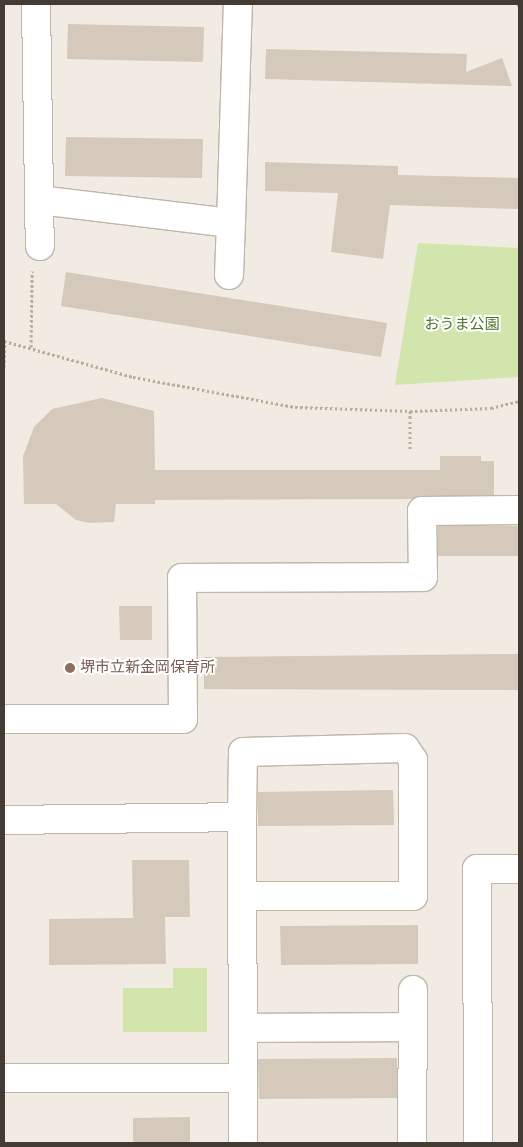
<!DOCTYPE html>
<meta charset="utf-8">
<style>
body{margin:0}
#map{position:relative;width:523px;height:1147px;overflow:hidden;background:#f1ebe3;font-family:"Source Sans 3","Noto Sans JP",sans-serif}
div>[style]{position:absolute}
[style*='--x']{left:calc(var(--x)*1px);top:calc(var(--y)*1px);width:calc(var(--w)*1px);rotate:calc(var(--a)*1deg)}
.green>*{inset:0;background:#d2e5ac}
.building>*{inset:0;background:#d5c9bc}
.path>*{height:3px;margin-top:-1.5px;transform-origin:0;background:repeating-linear-gradient(90deg,#beac98 0 2.5px,transparent 0 5px)}
.roads{filter:drop-shadow(1px 0 #bfb5a9) drop-shadow(-1px 0 #bfb5a9) drop-shadow(0 1px #bfb5a9) drop-shadow(0 -1px #bfb5a9)}
.minor>*{height:28px;margin:-14px;padding:0 14px;transform-origin:14px;border-radius:14px;background:#fff}
.dots>*{width:14px;height:14px;translate:-50% -50%;box-sizing:border-box;border:2px solid #fff;border-radius:50%}
span{translate:-50% -50%;white-space:nowrap;text-align:center;line-height:1.15;-webkit-text-stroke:4px #fff;paint-order:stroke}
.park-label{font-size:15px;color:#4d7229}
.education-label{font-size:15px;color:#785e54}
.left{translate:0 -50%;text-align:left}
.frame{position:absolute;inset:0;border:5px solid #433b34;pointer-events:none}
</style>
<div id="map">
<div class="green">
<i style="clip-path:polygon(418px 243px,519px 248px,519px 377px,395px 385px)"></i>
<i style="clip-path:polygon(173px 968px,207px 968px,207px 1032px,123px 1032px,123px 988px,173px 988px)"></i>
</div>
<div class="building">
<i style="clip-path:polygon(68px 24px,204px 27px,203px 62px,67px 59px)"></i>
<i style="clip-path:polygon(266px 49px,467px 54px,466px 72px,502px 58px,512px 86px,265px 79px)"></i>
<i style="clip-path:polygon(66px 137px,203px 139px,202px 178px,65px 176px)"></i>
<i style="clip-path:polygon(265px 162px,398px 166px,398px 175px,519px 178px,519px 209px,390px 205px,383px 259px,331px 252px,338px 193px,265px 191px)"></i>
<i style="clip-path:polygon(66px 272px,387px 323px,381px 357px,61px 306px)"></i>
<i style="clip-path:polygon(102px 398px,154px 411px,155px 470px,440px 470px,440px 456px,481px 456px,481px 461px,494px 461px,494px 495px,412px 499px,155px 500px,155px 504px,116px 504px,114px 522px,89px 523px,76px 520px,56px 504px,24px 504px,23px 456px,34px 427px,52px 409px)"></i>
<i style="clip-path:polygon(438px 526px,519px 526px,519px 556px,438px 556px)"></i>
<i style="clip-path:polygon(119px 606px,152px 606px,152px 640px,120px 640px)"></i>
<i style="clip-path:polygon(519px 654px,519px 690px,204px 689px,204px 657px)"></i>
<i style="clip-path:polygon(393px 790px,394px 825px,258px 826px,258px 792px)"></i>
<i style="clip-path:polygon(132px 860px,189px 860px,190px 917px,165px 917px,166px 964px,49px 965px,49px 919px,133px 918px)"></i>
<i style="clip-path:polygon(418px 925px,418px 964px,281px 965px,280px 926px)"></i>
<i style="clip-path:polygon(397px 1058px,397px 1098px,259px 1099px,258px 1059px)"></i>
<i style="clip-path:polygon(190px 1117px,190px 1143px,133px 1142px,133px 1118px)"></i>
</div>
<div class="path">
<i style="--x:518;--y:4;--w:4;--a:76"></i>
<i style="--x:4;--y:341;--w:134;--a:15.6"></i>
<i style="--x:133;--y:377;--w:165;--a:10.5"></i>
<i style="--x:295;--y:407;--w:115;--a:2"></i>
<i style="--x:410;--y:411;--w:81;--a:-2.1"></i>
<i style="--x:491;--y:408;--w:29;--a:-14"></i>
<i style="--x:31;--y:347;--w:76;--a:-89.2"></i>
<i style="--x:4;--y:367;--w:26;--a:-88"></i>
<i style="--x:410;--y:411;--w:39;--a:90"></i>
</div>
<div class="roads">
<div class="minor">
<i style="--x:36;--y:4;--w:242;--a:89.1"></i>
<i style="--x:40;--y:200;--w:192;--a:6.9"></i>
<i style="--x:231;--y:223;--w:219;--a:-88.2"></i>
<i style="--x:229;--y:275;--w:52;--a:-87.8"></i>
<i style="--x:4;--y:719;--w:179;--a:0"></i>
<i style="--x:183;--y:719;--w:141;--a:-90.4"></i>
<i style="--x:182;--y:578;--w:241;--a:-0.2"></i>
<i style="--x:423;--y:577;--w:66;--a:-90.9"></i>
<i style="--x:422;--y:511;--w:97;--a:-0.6"></i>
<i style="--x:4;--y:820;--w:238;--a:-0.7"></i>
<i style="--x:243;--y:896;--w:170;--a:0"></i>
<i style="--x:413;--y:896;--w:136;--a:-90"></i>
<i style="--x:413;--y:760;--w:14;--a:-124"></i>
<i style="--x:405;--y:748;--w:162;--a:178.6"></i>
<i style="--x:243;--y:752;--w:65;--a:90.9"></i>
<i style="--x:242;--y:817;--w:326;--a:89.8"></i>
<i style="--x:243;--y:1028;--w:170;--a:-0.3"></i>
<i style="--x:4;--y:1078;--w:239;--a:0"></i>
<i style="--x:412;--y:1143;--w:153;--a:-89.6"></i>
<i style="--x:478;--y:1143;--w:274;--a:-90.2"></i>
<i style="--x:477;--y:869;--w:42;--a:0"></i>
</div>
</div>
<div class="dots">
<i style="left:70px;top:668px;background:#8d6e63"></i>
</div>
<div class="park-label">
<span style="left:462px;top:325px">おうま公園</span>
</div>
<div class="education-label">
<span class="left" style="left:80px;top:668px">堺市立新金岡保育所</span>
</div>
<div class="frame"></div>
</div>
